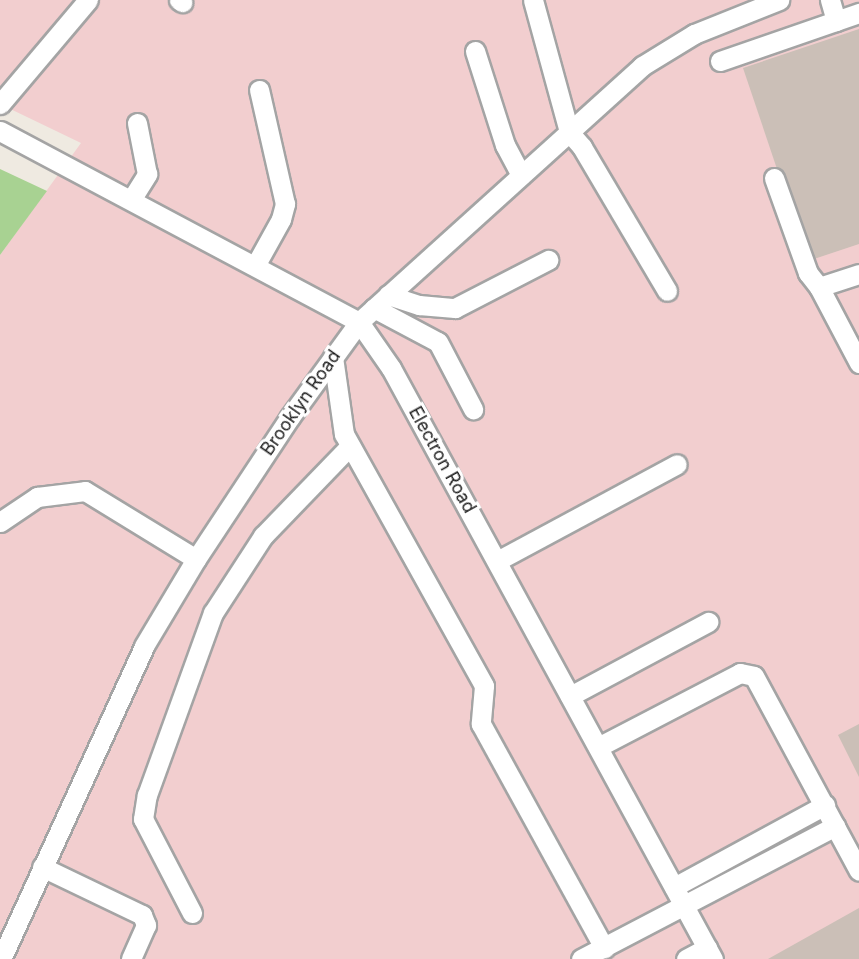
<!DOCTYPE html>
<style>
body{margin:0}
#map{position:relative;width:859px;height:959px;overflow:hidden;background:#efeae1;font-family:Inter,sans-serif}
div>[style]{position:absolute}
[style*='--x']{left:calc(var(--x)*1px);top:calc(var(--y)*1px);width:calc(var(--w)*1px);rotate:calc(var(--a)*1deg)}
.commercial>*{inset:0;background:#f2cecf}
.forest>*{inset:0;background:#a8d292}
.building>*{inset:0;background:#cbbfb7}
.roads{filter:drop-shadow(2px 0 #a4a4a4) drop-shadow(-2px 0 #a4a4a4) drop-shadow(0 2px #a4a4a4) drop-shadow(0 -2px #a4a4a4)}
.minor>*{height:19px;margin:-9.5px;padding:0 9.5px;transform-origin:9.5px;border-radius:9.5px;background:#fff}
span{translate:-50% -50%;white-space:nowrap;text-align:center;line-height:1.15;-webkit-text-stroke:6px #fff;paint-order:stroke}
.street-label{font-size:18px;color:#1d1d1d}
</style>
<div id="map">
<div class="commercial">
<i style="clip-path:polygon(0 0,859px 0,859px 959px,0 959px,0 255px,81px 143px,0 104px)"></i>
</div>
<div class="forest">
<i style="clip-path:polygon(0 169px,47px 191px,0 255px)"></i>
</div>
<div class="building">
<i style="clip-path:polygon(859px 29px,859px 244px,808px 261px,743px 68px)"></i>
<i style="clip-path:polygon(859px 724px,859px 777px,838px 735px)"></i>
<i style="clip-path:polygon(859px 908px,859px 959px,768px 959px)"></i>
</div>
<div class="roads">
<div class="minor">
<i style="--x:179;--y:0;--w:4;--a:34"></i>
<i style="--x:533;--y:0;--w:137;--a:74.7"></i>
<i style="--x:569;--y:132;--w:20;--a:49"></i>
<i style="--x:582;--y:147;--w:167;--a:59.4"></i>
<i style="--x:830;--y:0;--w:22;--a:74"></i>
<i style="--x:475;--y:51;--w:99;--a:72.3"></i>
<i style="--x:505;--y:145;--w:34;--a:62"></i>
<i style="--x:720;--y:61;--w:147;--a:-19.1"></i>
<i style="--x:0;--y:104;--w:136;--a:-49.8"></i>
<i style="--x:0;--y:131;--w:407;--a:28"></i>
<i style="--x:359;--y:322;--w:56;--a:55.2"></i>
<i style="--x:391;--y:368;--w:673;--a:61.42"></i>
<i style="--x:774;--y:178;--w:101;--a:70.3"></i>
<i style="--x:808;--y:273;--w:18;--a:52"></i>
<i style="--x:819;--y:287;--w:86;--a:62.2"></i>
<i style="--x:131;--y:200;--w:31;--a:-58"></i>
<i style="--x:147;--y:174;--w:52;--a:-101.1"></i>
<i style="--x:255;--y:266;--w:54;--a:-61"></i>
<i style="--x:281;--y:219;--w:16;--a:-75"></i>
<i style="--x:285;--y:204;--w:117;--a:-102.8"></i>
<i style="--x:819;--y:287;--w:42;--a:-18"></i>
<i style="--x:388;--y:295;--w:33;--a:18"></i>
<i style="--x:419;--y:305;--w:36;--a:5"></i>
<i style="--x:455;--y:308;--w:105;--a:-27.3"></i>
<i style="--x:374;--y:308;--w:72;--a:28"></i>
<i style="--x:438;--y:342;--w:76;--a:62.4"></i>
<i style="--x:333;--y:357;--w:78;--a:81.9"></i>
<i style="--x:344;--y:434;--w:288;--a:60.9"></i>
<i style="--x:484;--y:686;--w:38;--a:95"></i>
<i style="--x:481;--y:724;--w:256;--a:61.2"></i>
<i style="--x:0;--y:522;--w:45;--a:-34"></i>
<i style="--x:37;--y:497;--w:48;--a:-7.1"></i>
<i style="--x:85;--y:491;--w:130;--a:31.5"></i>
<i style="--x:497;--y:561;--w:204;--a:-28.3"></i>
<i style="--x:570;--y:696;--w:157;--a:-28.2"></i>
<i style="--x:598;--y:747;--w:160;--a:-27.5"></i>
<i style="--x:740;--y:673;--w:14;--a:12"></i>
<i style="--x:754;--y:676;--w:221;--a:61.7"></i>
<i style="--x:42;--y:867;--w:111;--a:25.6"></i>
<i style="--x:142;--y:915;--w:11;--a:68"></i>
<i style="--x:146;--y:925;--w:37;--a:114"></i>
<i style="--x:674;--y:887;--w:172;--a:-28.5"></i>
<i style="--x:192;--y:913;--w:106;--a:-117.5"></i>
<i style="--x:143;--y:819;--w:24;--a:-81"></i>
<i style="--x:147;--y:795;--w:194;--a:-70.1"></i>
<i style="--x:213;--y:613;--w:92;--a:-57"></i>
<i style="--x:263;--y:536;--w:125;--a:-46"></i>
<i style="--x:1;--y:959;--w:344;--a:-65.4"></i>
<i style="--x:144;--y:646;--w:101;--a:-59.1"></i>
<i style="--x:196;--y:559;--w:170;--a:-56.5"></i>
<i style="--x:290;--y:417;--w:117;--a:-54"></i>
<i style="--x:359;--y:322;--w:382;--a:-42.1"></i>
<i style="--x:642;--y:66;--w:61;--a:-31.6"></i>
<i style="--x:694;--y:34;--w:92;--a:-21.8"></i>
<i style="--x:581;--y:959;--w:287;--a:-27.6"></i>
<i style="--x:686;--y:959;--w:24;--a:-28"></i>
</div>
</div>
<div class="street-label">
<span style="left:301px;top:403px;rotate:-55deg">Brooklyn Road</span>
<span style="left:442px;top:460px;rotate:61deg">Electron Road</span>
</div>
</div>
